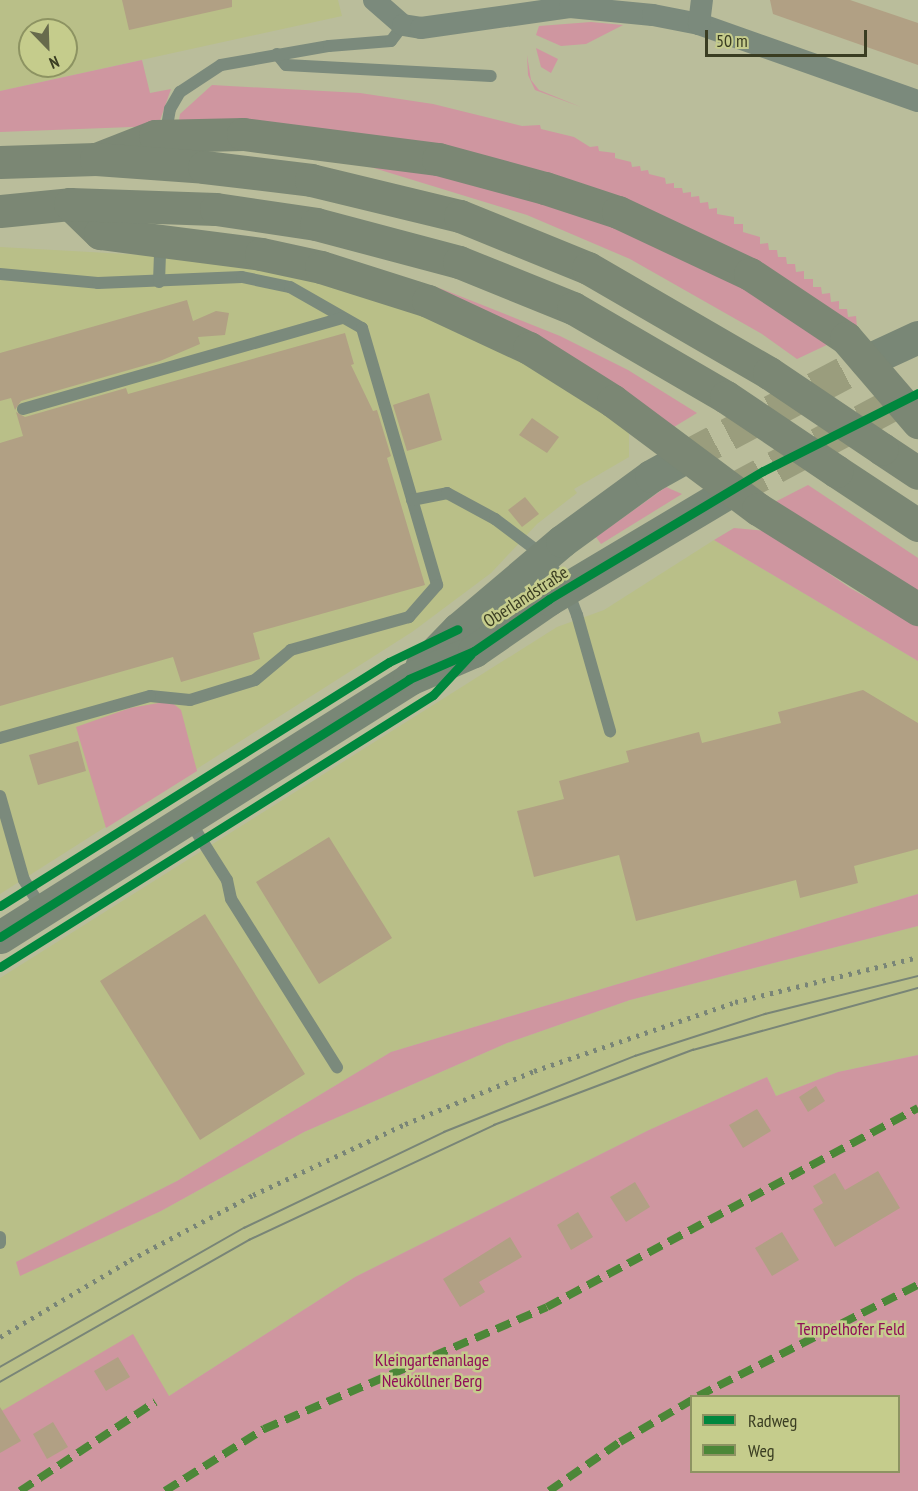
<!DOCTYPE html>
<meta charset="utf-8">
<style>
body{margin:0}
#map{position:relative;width:918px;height:1491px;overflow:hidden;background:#babd9b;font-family:"PT Sans Narrow",sans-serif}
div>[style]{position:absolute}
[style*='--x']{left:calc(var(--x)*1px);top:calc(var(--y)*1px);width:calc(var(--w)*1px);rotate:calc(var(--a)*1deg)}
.built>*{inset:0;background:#b9bf88}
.green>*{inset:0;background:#cf96a0}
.building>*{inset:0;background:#b1a084}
.secondary-tunnel>*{height:33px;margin-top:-16.5px;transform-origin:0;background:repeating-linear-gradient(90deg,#9a9d7d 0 33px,transparent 0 49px)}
.lane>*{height:12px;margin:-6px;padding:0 6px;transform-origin:6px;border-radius:6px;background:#7b8a7c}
.street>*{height:22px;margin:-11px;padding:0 11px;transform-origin:11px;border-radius:11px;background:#7b8a7c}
.secondary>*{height:33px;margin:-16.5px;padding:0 16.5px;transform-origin:16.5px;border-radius:16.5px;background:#798776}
.highway>*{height:33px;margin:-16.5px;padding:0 16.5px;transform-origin:16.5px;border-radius:16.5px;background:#7b8774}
.tram>*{height:1.5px;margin:-0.75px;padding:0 0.75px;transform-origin:0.75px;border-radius:0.75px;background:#798577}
.rail>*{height:4.5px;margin-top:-2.25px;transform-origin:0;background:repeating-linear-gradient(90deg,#798577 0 3px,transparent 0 9px)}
.highway-bridge>*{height:33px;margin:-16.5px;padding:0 16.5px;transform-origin:16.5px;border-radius:16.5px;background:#7b8774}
.quiet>*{height:8px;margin-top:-4px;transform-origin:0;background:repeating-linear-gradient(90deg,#4c8738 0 15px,transparent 0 23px)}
.cycleway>*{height:9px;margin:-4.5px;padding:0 4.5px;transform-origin:4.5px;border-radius:4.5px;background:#00873e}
span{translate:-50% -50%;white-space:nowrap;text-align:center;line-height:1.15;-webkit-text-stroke:5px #c5cc8c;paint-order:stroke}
.street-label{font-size:18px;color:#3a3d22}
.park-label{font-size:18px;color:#910e58}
.legend{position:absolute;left:690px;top:1395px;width:210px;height:78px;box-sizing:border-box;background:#c5cc8c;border:2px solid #8d9362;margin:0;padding:8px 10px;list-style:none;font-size:18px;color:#3a3d22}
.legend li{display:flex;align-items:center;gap:12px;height:30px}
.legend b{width:30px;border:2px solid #8d9362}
.north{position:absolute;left:18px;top:18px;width:60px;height:60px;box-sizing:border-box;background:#c5cc8c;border:2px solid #8d9362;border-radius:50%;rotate:157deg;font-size:16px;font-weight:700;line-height:24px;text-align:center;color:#3a3d22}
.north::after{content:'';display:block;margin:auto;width:21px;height:27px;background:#676a4c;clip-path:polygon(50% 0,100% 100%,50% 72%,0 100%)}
.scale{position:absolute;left:705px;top:30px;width:162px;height:27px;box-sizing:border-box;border:3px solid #3a3d22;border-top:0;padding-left:8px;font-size:18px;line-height:21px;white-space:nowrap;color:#3a3d22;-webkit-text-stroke:4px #c5cc8c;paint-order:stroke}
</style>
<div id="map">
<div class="built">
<i style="clip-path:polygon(evenodd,0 0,338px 0,342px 16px,0 91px,0 0,30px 30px,66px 30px,66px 66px,30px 66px,30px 30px)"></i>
<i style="clip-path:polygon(0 247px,198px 258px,288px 268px,501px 342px,629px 431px,629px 457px,574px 489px,577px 493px,537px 524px,491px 573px,412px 632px,0 894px)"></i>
<i style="clip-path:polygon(714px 540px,918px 661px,918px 894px,391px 1052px,177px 1181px,17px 1262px,20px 1275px,161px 1211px,304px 1132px,507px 1043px,630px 1000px,918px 926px,918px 1055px,838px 1072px,776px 1096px,767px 1077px,649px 1130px,355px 1277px,169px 1396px,0 1412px,0 978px,557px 627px,604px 610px)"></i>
</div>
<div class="green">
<i style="clip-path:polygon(591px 22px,623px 25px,586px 44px,561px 46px,536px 35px,539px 26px)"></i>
<i style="clip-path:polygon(536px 48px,558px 59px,551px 73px,541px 67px)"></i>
<i style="clip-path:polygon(527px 55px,531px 80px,539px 90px,581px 107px,535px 90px,528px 75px)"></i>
<i style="clip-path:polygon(142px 60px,150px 93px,171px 89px,158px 126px,0 132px,0 91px)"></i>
<i style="clip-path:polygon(212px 85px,360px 93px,433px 104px,522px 126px,540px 125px,541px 129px,574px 137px,590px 147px,598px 146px,599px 151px,615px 153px,615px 158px,631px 162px,632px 167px,640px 166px,641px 171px,648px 170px,649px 174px,665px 178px,666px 184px,674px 183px,674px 188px,682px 188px,683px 193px,691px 192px,691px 197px,699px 196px,700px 203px,708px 202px,709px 209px,717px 208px,717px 214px,734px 217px,734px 224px,743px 224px,743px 232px,760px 237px,760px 244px,768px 243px,769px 250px,777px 250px,778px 257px,786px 257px,787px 264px,795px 264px,796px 272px,804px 271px,804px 279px,813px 279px,813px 287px,821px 287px,822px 294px,830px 293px,831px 302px,839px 301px,839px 309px,847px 309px,848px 317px,856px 316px,857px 327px,632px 205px,178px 127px,180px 114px)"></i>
<i style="clip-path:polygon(364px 165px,426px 171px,559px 204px,731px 274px,833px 342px,797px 359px,762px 334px,630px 259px,527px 215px)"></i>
<i style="clip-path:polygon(437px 287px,560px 336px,628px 370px,697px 413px,669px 430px)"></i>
<i style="clip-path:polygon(808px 485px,918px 558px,918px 599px,773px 503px)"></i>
<i style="clip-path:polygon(666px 487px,682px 494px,601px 544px,596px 537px)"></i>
<i style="clip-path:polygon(734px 528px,767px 531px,850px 588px,918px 626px,918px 661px,714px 540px)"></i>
<i style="clip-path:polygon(170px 701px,181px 710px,197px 771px,106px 828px,76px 727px,130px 708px)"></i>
<i style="clip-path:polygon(918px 894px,918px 926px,630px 1000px,507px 1043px,304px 1132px,161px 1211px,20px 1276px,16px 1262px,177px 1181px,391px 1052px)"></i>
<i style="clip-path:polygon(evenodd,918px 1055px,918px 1491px,0 1491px,0 1412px,133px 1334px,169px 1396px,355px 1277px,649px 1130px,767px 1077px,776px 1096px,838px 1072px,918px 1055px,692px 1396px,898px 1396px,898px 1472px,692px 1472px,692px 1396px)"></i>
</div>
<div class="building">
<i style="clip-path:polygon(122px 0,232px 0,232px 7px,129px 30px)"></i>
<i style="clip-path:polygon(770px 0,850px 0,918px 23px,918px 65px,773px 14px)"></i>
<i style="clip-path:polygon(187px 300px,193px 321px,216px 311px,229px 313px,225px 335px,198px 337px,200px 344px,160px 361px,21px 401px,15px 410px,11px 398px,0 401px,0 353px)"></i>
<i style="clip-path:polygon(345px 333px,354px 364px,351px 365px,373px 411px,377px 410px,391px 456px,387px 458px,425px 585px,253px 633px,260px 659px,181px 682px,173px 657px,0 706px,0 443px,23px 436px,16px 412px,25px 417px,126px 388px,128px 394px)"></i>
<i style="clip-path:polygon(429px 393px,442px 440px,407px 451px,393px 405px)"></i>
<i style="clip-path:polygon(532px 418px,559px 437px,547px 453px,519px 435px)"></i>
<i style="clip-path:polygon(525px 497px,539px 514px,522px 527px,508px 510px)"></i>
<i style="clip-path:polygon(863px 690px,918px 723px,918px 849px,854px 866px,858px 883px,800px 898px,796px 880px,636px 921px,619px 855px,534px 877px,517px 811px,564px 799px,559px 781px,629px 762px,626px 751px,699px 732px,702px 743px,781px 723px,778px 712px)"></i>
<i style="clip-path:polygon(78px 741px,86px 771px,38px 785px,29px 755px)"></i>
<i style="clip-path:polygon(329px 837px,392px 938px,319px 984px,256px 882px)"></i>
<i style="clip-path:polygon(205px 914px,305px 1074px,200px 1140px,100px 981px)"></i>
<i style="clip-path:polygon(816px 1086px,825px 1101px,808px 1112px,799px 1097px)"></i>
<i style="clip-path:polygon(757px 1109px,771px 1131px,743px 1148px,729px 1125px)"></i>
<i style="clip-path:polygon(878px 1171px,900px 1208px,835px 1247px,813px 1209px,823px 1203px,813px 1186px,835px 1173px,845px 1190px)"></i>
<i style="clip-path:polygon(635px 1182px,650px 1207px,626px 1222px,610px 1197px)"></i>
<i style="clip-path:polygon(578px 1212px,593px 1237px,571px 1250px,557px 1225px)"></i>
<i style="clip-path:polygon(782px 1232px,799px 1260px,772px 1276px,755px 1248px)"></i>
<i style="clip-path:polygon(510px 1237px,522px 1257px,479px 1282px,485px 1292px,460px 1307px,443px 1279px)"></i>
<i style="clip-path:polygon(118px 1357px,130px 1377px,106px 1391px,94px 1371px)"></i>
<i style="clip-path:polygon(0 1407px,21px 1441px,0 1453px)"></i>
<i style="clip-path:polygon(53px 1422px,68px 1447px,47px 1459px,33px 1434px)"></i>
</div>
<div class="secondary-tunnel">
<i style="--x:685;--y:457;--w:205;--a:-27.9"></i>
<i style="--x:732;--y:490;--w:189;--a:-28.1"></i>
</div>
<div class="lane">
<i style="--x:277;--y:54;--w:14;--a:51"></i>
<i style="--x:286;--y:65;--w:205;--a:3.1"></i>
<i style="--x:167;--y:126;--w:17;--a:-80"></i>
<i style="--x:170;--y:109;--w:20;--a:-60"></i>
<i style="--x:180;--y:92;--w:49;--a:-33.4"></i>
<i style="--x:221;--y:65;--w:110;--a:-10"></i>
<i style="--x:329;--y:46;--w:62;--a:-4.6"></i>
<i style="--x:391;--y:41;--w:20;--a:-53"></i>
<i style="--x:0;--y:274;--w:98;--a:5.2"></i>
<i style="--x:98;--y:283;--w:144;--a:-2.4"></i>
<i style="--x:242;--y:277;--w:49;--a:11.8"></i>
<i style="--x:290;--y:287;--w:83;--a:29.7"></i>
<i style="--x:362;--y:328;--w:268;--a:73.7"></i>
<i style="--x:437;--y:585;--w:43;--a:131.2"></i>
<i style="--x:409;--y:617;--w:123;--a:164.4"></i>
<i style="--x:291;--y:650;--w:47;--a:140.2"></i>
<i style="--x:255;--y:680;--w:68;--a:162.9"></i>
<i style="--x:190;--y:700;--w:40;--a:-174.3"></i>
<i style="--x:150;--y:696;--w:156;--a:164.4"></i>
<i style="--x:159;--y:282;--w:26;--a:-88"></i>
<i style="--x:23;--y:409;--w:332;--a:-15.9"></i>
<i style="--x:412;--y:500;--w:36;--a:-11"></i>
<i style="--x:447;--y:493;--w:55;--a:28.4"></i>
<i style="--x:495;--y:519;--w:61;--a:37.1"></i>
<i style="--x:544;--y:556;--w:40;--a:55.1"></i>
<i style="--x:567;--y:589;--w:28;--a:69"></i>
<i style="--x:577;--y:615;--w:121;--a:74.1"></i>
<i style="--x:0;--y:796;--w:87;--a:74.1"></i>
<i style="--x:24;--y:880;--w:34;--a:58"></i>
<i style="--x:189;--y:820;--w:71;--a:57.7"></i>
<i style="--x:227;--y:880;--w:19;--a:78"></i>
<i style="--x:231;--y:899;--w:199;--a:57.8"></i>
<i style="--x:0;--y:1237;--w:6;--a:90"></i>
</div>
<div class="street">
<i style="--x:374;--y:0;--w:38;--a:41"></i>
<i style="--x:403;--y:25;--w:18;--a:9"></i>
<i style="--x:421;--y:28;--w:150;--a:-8"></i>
<i style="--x:570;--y:7;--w:83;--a:5.5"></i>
<i style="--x:653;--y:15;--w:47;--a:11.1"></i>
<i style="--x:699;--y:24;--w:232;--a:19.4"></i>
<i style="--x:699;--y:24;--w:24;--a:-83"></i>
</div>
<div class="secondary">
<i style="--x:866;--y:361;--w:57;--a:-24.8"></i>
<i style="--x:421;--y:667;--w:53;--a:-45.8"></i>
<i style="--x:458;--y:629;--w:136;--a:-40.2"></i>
<i style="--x:562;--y:541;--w:110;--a:-36.1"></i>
<i style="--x:651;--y:476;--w:39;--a:-29"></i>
<i style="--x:0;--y:937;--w:484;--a:-32.2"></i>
<i style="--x:409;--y:679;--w:71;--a:-23.3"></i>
<i style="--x:474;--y:651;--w:91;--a:-34.7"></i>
<i style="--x:549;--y:599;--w:213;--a:-30.8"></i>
</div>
<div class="highway">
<i style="--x:96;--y:159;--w:63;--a:-21.3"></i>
<i style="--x:155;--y:136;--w:88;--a:-1.3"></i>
<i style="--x:243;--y:134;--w:197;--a:7.3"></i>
<i style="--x:438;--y:159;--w:111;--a:15.2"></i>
<i style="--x:545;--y:188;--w:77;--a:18.2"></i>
<i style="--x:618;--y:212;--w:146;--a:25.2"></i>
<i style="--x:750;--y:274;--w:115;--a:33.7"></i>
<i style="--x:846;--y:338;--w:111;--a:49.4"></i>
<i style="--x:0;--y:162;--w:96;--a:-1.8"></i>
<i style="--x:96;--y:159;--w:108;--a:4.2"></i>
<i style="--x:204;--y:167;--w:108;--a:6.9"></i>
<i style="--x:311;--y:180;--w:153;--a:13.6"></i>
<i style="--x:460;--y:216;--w:138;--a:22.1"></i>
<i style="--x:588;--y:268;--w:209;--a:30.1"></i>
<i style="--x:70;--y:204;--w:42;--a:44"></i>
<i style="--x:100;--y:233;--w:162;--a:7.4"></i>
<i style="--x:261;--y:254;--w:61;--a:12.2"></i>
<i style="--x:321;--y:267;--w:112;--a:17.6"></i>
<i style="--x:428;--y:301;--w:111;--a:25"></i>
<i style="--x:529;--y:348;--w:99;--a:32.2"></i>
<i style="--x:613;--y:401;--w:181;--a:36.7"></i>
<i style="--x:758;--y:509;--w:189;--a:32"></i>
<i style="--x:0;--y:211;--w:70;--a:-5.7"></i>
<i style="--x:70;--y:204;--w:146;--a:2"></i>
<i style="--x:216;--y:209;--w:101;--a:8.5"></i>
<i style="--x:316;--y:224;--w:148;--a:14.9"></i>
<i style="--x:459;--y:262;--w:123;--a:22"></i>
<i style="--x:573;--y:308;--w:177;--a:30.2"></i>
<i style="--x:882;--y:449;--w:43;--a:33.7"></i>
<i style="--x:836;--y:471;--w:98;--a:33.4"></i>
</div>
<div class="tram">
<i style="--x:0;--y:1367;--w:281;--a:-29.7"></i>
<i style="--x:244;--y:1228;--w:222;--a:-25.6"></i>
<i style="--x:444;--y:1132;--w:206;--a:-21.7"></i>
<i style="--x:635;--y:1056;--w:137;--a:-17.9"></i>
<i style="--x:765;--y:1014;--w:158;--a:-13.9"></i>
<i style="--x:0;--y:1382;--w:287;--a:-29.7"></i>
<i style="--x:249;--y:1240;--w:271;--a:-25.1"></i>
<i style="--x:494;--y:1125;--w:213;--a:-20.7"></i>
<i style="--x:693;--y:1050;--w:233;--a:-15.4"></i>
</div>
<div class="rail">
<i style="--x:0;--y:1337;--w:151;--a:-30.6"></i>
<i style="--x:130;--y:1260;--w:139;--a:-27.9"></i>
<i style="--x:253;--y:1195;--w:168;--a:-25"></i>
<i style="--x:405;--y:1124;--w:139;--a:-22.3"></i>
<i style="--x:534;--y:1071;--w:213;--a:-18.9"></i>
<i style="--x:735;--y:1002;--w:188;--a:-13.8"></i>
</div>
<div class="highway-bridge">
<i style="--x:769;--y:373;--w:136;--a:33.9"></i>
<i style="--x:726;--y:397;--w:133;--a:33.9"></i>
</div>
<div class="quiet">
<i style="--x:698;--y:1396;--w:246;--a:-26.8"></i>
<i style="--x:20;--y:1491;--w:162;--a:-33.4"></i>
<i style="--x:165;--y:1491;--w:117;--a:-32.1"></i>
<i style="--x:264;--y:1429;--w:308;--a:-23.3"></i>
<i style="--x:547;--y:1307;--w:421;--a:-28.2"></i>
<i style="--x:549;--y:1491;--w:86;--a:-34.6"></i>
<i style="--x:620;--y:1442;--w:83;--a:-30.3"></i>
</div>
<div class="cycleway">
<i style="--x:0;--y:906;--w:459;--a:-32.1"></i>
<i style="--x:389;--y:662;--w:76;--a:-25.6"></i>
<i style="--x:0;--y:937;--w:484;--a:-32.2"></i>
<i style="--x:409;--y:679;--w:71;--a:-23.3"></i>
<i style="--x:474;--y:651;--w:91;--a:-34.7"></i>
<i style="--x:549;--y:599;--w:249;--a:-30.9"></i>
<i style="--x:763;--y:471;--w:174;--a:-26.7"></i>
<i style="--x:0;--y:967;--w:511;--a:-32.14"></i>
<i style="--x:433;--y:695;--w:56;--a:-47.2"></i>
</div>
<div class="street-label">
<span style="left:526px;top:597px;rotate:-33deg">Oberlandstraße</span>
</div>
<div class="park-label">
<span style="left:851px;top:1329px">Tempelhofer Feld</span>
<span style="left:432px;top:1371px">Kleingartenanlage<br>Neuköllner Berg</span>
</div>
<ul class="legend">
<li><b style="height:8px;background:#00873e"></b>Radweg</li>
<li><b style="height:8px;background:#4c8738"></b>Weg</li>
</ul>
<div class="north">N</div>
<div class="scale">50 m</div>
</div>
